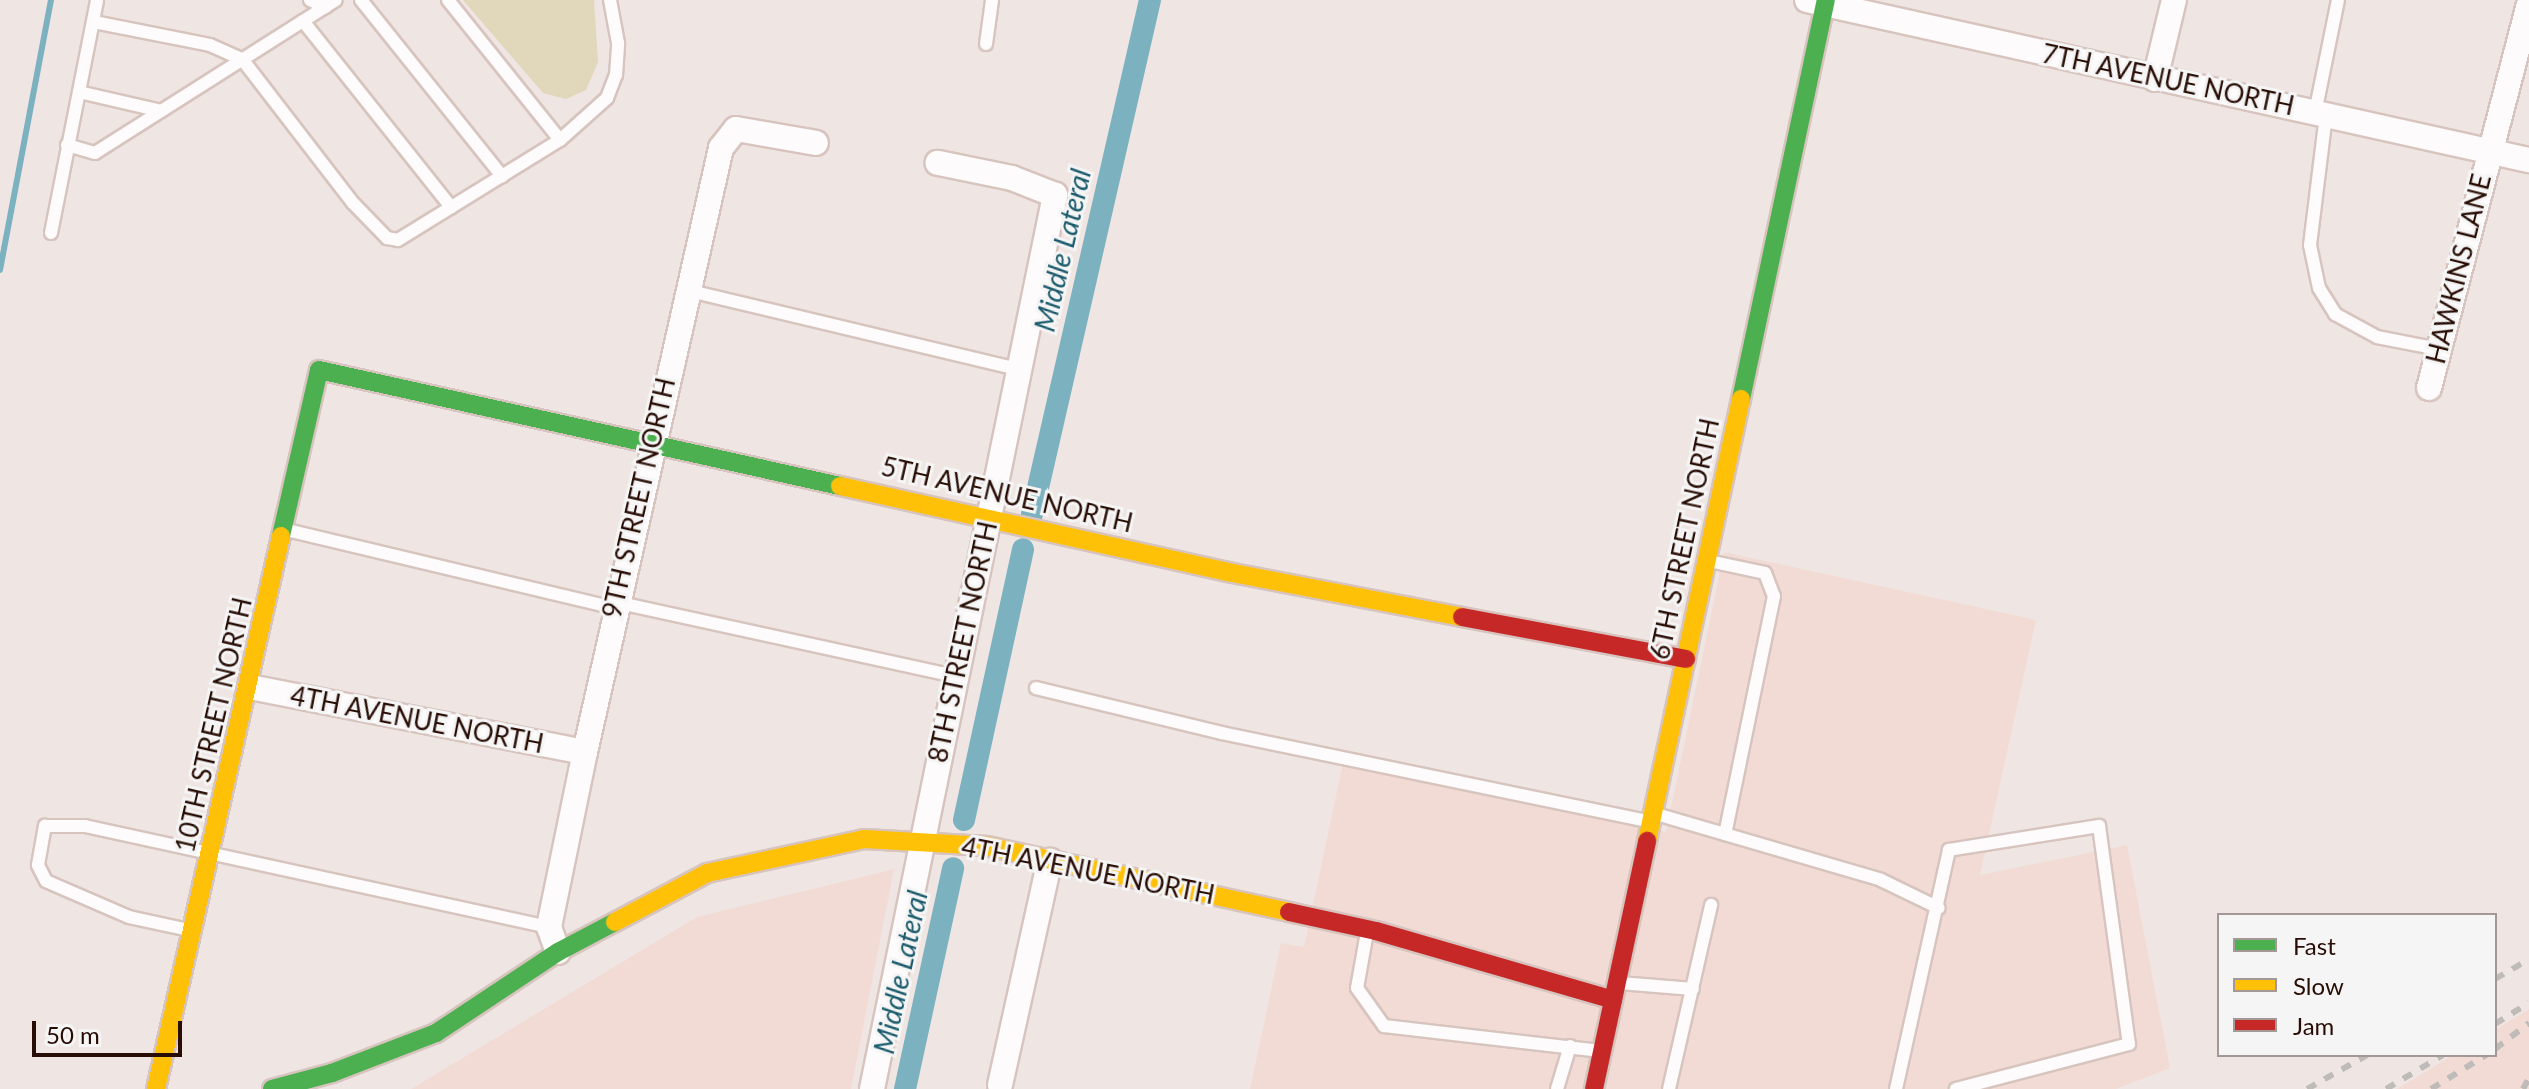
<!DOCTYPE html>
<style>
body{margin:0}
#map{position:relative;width:2529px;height:1089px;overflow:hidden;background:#efe6e3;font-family:Lato,sans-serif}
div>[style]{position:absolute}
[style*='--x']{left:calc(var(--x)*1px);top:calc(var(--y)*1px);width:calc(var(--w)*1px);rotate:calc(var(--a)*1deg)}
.built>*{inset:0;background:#f2dbd4}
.green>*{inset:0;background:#e1d7ba}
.stream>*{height:6px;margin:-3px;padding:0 3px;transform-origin:3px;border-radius:3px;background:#7cb1bf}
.canal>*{height:22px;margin:-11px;padding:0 11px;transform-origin:11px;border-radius:11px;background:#7cb1bf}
.roads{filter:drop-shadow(2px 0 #d7c4be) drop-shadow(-2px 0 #d7c4be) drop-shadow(0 2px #d7c4be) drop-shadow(0 -2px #d7c4be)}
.lane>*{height:12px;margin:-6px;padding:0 6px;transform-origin:6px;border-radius:6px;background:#fdfbfb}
.street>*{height:24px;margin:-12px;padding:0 12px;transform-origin:12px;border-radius:12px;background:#fdfbfb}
.fast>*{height:18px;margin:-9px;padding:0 9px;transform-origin:9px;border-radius:9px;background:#4caf50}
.slow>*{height:18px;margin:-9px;padding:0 9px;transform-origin:9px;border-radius:9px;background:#ffc107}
.jam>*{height:18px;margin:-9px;padding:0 9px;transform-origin:9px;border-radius:9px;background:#c62828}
.rail>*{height:6px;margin-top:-3px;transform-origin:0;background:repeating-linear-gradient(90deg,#bfbbb9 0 10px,transparent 0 20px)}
span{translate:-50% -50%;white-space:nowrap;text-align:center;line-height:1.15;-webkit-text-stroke:6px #f5f5f5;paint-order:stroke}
.street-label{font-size:26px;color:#280d05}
.water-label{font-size:28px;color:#1b5b6c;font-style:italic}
.legend{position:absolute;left:2217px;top:913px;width:280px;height:144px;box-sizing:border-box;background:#f5f5f5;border:2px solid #a39895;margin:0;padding:10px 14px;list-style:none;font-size:24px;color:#280d05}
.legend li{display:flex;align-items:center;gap:16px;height:40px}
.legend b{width:40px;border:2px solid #a39895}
.scale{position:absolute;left:32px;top:1021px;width:150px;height:36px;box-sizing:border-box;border:4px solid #280d05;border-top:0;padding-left:10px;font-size:24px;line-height:28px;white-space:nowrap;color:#280d05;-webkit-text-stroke:6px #f5f5f5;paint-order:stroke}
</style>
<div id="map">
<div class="built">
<i style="clip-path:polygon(1724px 552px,2036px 620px,1980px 875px,2127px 845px,2170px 1068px,2116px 1089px,1250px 1089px,1281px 943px,1304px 947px,1343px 763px,1666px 832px)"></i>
<i style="clip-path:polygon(894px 869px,851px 1089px,411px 1089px,697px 917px)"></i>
<i style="clip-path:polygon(2529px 1009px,2529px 1089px,2397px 1089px,2453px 1055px,2495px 1055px,2495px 1030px)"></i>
</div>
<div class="green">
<i style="clip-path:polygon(463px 0,594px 0,598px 62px,586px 90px,566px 99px,543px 93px)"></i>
</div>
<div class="stream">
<i style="--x:0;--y:270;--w:275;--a:-79.3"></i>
</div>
<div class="canal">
<i style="--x:1032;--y:514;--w:527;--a:-77.07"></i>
<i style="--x:964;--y:820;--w:277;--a:-77.7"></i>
<i style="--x:905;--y:1089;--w:226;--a:-77.7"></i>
</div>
<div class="roads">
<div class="lane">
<i style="--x:310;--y:0;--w:17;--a:25"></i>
<i style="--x:361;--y:0;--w:226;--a:51.3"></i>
<i style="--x:448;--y:0;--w:179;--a:51.3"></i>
<i style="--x:303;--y:21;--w:238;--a:51.5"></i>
<i style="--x:94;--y:22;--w:118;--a:11.2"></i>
<i style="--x:210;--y:45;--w:35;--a:24"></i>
<i style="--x:242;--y:59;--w:182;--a:52.4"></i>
<i style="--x:353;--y:203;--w:49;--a:45.8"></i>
<i style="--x:387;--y:238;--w:11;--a:10"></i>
<i style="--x:398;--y:240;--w:190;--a:-31.7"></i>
<i style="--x:560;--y:140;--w:63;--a:-41.8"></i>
<i style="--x:607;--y:98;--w:25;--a:-69"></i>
<i style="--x:616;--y:75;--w:32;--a:-86"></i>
<i style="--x:618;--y:43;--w:44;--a:-100.5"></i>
<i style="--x:986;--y:44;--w:44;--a:-82.2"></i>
<i style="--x:79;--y:92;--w:84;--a:13"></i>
<i style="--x:2315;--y:113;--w:115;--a:-78.5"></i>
<i style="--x:2326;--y:115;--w:131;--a:97"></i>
<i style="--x:2310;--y:245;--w:44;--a:78.2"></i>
<i style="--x:2319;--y:288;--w:31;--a:58"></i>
<i style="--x:2335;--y:314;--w:48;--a:28.7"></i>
<i style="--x:2377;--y:337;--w:62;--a:11.1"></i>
<i style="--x:67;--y:145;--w:29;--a:16"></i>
<i style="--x:95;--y:153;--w:285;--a:-32.4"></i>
<i style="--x:51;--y:233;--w:237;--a:-78.8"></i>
<i style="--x:686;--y:290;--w:344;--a:13.4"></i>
<i style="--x:287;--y:530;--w:336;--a:13.4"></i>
<i style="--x:1709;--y:561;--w:57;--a:12.1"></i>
<i style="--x:1765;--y:573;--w:25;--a:69"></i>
<i style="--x:1774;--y:596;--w:243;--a:101.6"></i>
<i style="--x:615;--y:602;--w:348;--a:12.3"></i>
<i style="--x:1036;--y:688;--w:191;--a:13.6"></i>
<i style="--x:1222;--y:733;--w:435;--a:11.7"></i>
<i style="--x:1656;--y:814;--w:234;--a:16.3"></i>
<i style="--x:1881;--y:880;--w:64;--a:25.8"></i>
<i style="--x:189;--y:930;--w:61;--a:-167.8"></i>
<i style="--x:129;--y:917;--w:90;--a:-156.6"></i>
<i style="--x:46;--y:881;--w:18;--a:-117"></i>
<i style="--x:38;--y:865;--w:40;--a:-80"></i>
<i style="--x:45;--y:826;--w:40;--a:0"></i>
<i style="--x:85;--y:826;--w:475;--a:12.3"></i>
<i style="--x:1367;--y:932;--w:57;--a:100.1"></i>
<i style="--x:1357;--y:988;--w:47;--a:54.6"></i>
<i style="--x:1384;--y:1026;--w:218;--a:6.6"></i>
<i style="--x:1620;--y:983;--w:73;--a:4.7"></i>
<i style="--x:1557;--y:1089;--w:45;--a:-73.2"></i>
<i style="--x:1669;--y:1089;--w:189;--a:-77.1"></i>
<i style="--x:1896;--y:1089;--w:245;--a:-77.5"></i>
<i style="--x:1949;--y:850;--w:152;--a:-9.1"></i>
<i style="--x:2099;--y:826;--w:220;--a:82.2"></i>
<i style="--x:2129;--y:1044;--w:179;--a:165.4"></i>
</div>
<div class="street">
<i style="--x:1807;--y:0;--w:740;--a:12.5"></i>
<i style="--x:2155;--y:79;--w:81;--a:-76.5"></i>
<i style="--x:2429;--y:388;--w:398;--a:-75.4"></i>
<i style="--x:250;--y:687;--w:341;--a:11"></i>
<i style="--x:558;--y:952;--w:27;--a:-110"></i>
<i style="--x:549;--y:927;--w:179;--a:-78.4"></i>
<i style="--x:585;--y:752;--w:619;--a:-77.31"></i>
<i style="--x:721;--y:148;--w:24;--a:-52"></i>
<i style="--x:736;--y:129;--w:81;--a:9.9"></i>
<i style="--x:1000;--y:1085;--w:230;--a:-77.5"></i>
<i style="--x:872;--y:1089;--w:913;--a:-78.43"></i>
<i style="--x:1055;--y:195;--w:46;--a:-158.4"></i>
<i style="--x:1012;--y:178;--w:76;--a:-168.5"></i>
</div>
<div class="fast">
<i style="--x:1741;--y:399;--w:408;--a:-78"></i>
<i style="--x:281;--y:536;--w:170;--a:-77.1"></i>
<i style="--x:319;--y:370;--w:534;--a:12.55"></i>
<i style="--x:272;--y:1089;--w:62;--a:-14.9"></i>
<i style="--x:332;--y:1073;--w:111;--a:-21"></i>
<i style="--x:436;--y:1033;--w:146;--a:-33.6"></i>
<i style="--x:558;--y:952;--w:64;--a:-27.8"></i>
</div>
<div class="slow">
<i style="--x:840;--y:486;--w:397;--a:12.5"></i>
<i style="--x:1228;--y:572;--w:238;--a:10.9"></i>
<i style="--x:1647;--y:841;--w:452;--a:-78"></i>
<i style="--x:615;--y:922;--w:104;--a:-28"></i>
<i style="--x:707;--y:873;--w:161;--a:-12.2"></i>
<i style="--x:864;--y:839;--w:123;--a:3.3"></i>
<i style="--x:987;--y:846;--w:309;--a:12.3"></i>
<i style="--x:156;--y:1089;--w:567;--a:-77.26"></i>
</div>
<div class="jam">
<i style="--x:1462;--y:617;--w:228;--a:10.6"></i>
<i style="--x:1289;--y:912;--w:89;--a:12.3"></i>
<i style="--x:1376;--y:931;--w:247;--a:16.2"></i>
<i style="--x:1594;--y:1089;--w:254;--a:-77.9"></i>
</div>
</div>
<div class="rail">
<i style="--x:2495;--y:979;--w:39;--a:-30"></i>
<i style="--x:2495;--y:1024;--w:40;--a:-32"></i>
<i style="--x:2495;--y:1049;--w:43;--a:-37.4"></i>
<i style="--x:2307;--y:1089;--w:69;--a:-29.5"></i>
<i style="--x:2386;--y:1089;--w:66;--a:-30.8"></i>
<i style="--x:2431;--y:1089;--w:65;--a:-31.7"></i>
<i style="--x:2523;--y:1089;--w:13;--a:-61"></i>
</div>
<div class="street-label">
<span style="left:2168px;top:80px;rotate:12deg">7TH AVENUE NORTH</span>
<span style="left:2459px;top:269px;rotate:-76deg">HAWKINS LANE</span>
<span style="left:1007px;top:495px;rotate:13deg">5TH AVENUE NORTH</span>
<span style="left:639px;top:498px;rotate:-77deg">9TH STREET NORTH</span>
<span style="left:1685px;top:539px;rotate:-78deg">6TH STREET NORTH</span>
<span style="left:963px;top:642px;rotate:-78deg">8TH STREET NORTH</span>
<span style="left:417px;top:720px;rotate:11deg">4TH AVENUE NORTH</span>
<span style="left:214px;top:725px;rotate:-77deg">10TH STREET NORTH</span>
<span style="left:1088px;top:871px;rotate:11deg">4TH AVENUE NORTH</span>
</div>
<div class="water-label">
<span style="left:1062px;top:250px;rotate:-77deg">Middle Lateral</span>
<span style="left:900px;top:972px;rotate:-78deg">Middle Lateral</span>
</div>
<ul class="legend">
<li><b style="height:10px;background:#4caf50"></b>Fast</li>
<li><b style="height:10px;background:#ffc107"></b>Slow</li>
<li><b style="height:10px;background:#c62828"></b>Jam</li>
</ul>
<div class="scale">50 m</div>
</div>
